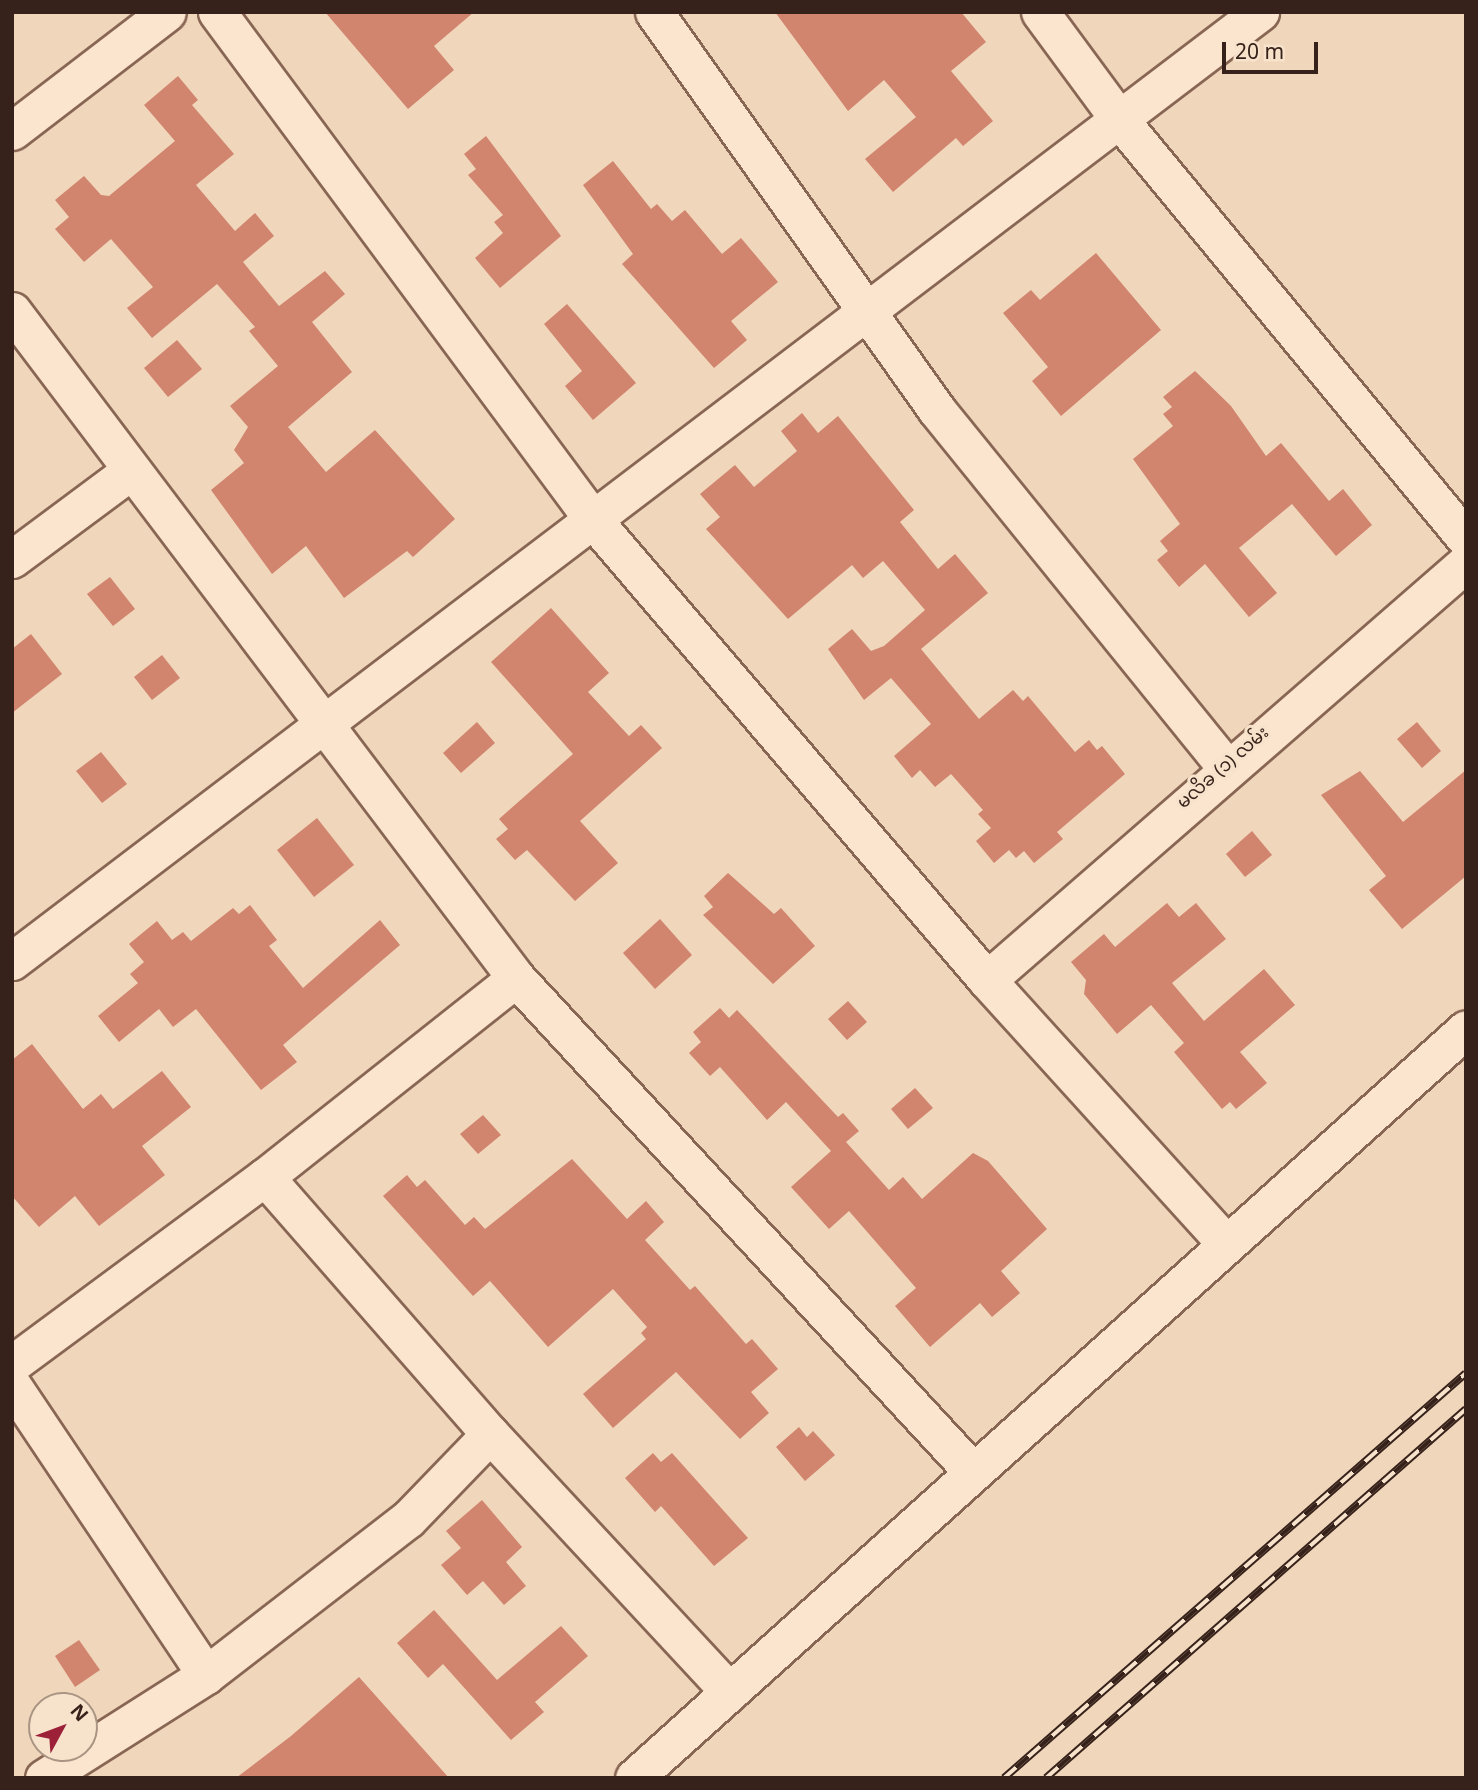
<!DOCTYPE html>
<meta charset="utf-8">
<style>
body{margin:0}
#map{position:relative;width:1478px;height:1790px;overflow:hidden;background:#f0d6bb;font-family:Georgia,"Noto Sans Myanmar",serif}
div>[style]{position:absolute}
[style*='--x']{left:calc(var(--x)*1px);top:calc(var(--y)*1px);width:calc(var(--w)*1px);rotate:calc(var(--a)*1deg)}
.building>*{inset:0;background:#d1846e}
.roads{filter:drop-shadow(2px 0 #886654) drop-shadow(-2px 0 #886654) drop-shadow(0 2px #886654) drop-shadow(0 -2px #886654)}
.minor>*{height:37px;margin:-18.5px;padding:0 18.5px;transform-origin:18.5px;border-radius:18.5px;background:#fbe5ce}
.rail>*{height:8px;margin-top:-4px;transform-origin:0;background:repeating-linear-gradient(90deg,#f7e2cb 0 16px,#36221a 0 32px);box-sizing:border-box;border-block:2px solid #36221a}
span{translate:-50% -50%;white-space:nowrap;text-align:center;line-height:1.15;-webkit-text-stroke:6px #f7e2cb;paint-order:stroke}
.street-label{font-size:18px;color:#36221a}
.frame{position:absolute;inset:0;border:14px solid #36221a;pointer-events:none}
.north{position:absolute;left:28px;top:1692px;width:70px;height:70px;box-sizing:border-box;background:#f7e2cb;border:2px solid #aa9584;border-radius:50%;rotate:49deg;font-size:19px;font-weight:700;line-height:28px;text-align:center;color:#36221a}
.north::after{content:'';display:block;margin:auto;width:24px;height:32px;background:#9b2038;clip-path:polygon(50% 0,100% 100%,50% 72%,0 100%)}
.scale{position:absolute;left:1222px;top:42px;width:96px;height:32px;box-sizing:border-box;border:4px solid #36221a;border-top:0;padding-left:9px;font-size:21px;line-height:24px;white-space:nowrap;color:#36221a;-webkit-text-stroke:5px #f7e2cb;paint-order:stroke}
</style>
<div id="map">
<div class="building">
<i style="clip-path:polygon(325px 12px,474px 12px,434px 46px,454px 70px,408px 109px)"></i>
<i style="clip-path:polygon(775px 12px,961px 12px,986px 42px,951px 71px,993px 121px,963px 146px,956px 138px,893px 192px,865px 159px,916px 117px,884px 80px,848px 111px)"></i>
<i style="clip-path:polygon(178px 76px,198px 100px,192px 105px,234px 154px,196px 185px,235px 231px,255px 213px,274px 236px,243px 262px,279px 306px,325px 271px,345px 294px,312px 322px,352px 372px,288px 427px,326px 472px,375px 430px,455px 519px,413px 557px,407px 551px,344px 598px,306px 546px,272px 574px,211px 490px,244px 463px,234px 450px,248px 427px,230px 406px,278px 366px,249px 331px,255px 327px,217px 284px,152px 338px,127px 308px,153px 287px,111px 239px,84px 262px,55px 229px,69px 217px,55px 200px,84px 176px,101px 195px,109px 196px,175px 141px,144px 105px)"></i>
<i style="clip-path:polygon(486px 136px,561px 236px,500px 288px,475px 258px,503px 233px,494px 222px,503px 215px,468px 175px,476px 169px,464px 154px)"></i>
<i style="clip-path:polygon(613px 161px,651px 209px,657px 204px,672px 221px,685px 210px,722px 254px,741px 238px,778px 282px,731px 321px,747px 340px,714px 368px,622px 264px,633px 254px,583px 185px)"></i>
<i style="clip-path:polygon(1096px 253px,1161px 330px,1061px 416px,1032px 381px,1048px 367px,1003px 313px,1031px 290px,1040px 300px)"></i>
<i style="clip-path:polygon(567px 304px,636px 383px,593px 420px,565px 386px,582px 371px,544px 324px)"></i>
<i style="clip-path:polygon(177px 340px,202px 369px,168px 397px,144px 368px)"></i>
<i style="clip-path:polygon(1195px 371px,1231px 406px,1266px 456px,1281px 443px,1329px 501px,1343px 489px,1372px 525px,1336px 556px,1292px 504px,1239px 548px,1277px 593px,1249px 617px,1205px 564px,1179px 587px,1157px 560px,1168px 551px,1160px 541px,1180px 524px,1133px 459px,1173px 426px,1163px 414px,1172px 407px,1163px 397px)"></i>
<i style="clip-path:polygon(802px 413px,818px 433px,838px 416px,914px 510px,900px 522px,938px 569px,955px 554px,988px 593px,921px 649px,979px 719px,1013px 690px,1023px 701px,1028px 696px,1075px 752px,1089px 740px,1097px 750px,1102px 746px,1125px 774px,1057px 832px,1063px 839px,1034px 863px,1024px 851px,1016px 858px,1009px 850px,994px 863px,976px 841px,991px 828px,978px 814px,983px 810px,951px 774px,935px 787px,920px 770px,912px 778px,894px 756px,931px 724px,891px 678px,864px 700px,828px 649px,852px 629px,871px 651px,884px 646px,925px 610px,883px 561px,863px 578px,852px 565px,788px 619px,706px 529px,720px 517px,700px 494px,735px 465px,754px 487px,797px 451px,781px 431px)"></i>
<i style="clip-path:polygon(110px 577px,135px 609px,113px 626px,87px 594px)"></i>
<i style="clip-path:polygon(551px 608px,609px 673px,588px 692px,629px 736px,641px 725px,662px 748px,580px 821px,618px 863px,575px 901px,527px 850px,515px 860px,496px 839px,508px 829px,499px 819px,573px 754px,491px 662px)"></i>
<i style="clip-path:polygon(31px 634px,62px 674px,12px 713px,12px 649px)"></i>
<i style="clip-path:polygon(162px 655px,180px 678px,152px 700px,134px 677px)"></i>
<i style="clip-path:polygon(477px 722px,495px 743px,461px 773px,443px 753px)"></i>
<i style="clip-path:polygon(1417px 722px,1441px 751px,1422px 768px,1397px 739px)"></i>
<i style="clip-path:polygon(101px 752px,127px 784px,102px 803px,76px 771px)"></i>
<i style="clip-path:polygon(1466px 770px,1466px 876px,1402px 929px,1369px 890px,1386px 876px,1321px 795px,1360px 771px,1403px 822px)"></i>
<i style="clip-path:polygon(317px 818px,354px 865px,314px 897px,277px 850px)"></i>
<i style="clip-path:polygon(1252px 831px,1272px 855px,1245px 877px,1226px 854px)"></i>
<i style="clip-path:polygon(728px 873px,774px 914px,781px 908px,815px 946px,773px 984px,703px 915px,713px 907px,704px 896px)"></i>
<i style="clip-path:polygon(1167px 903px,1179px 917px,1196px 903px,1226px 939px,1172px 983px,1204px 1021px,1264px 969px,1295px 1005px,1240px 1052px,1267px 1083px,1236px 1109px,1230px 1102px,1222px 1109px,1174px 1052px,1184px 1043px,1151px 1005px,1117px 1034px,1084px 994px,1086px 980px,1071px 962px,1104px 934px,1115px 947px)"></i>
<i style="clip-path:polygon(250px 905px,277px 940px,269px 946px,303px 988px,380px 920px,400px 945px,283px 1045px,297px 1062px,261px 1090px,196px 1009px,173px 1027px,159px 1009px,119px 1042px,98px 1016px,138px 983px,130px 974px,144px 962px,129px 944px,157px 921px,172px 940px,183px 932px,191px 941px,233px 908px,239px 914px)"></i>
<i style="clip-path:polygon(660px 919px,692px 955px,655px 989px,623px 953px)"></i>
<i style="clip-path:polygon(848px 1001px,867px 1022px,847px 1040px,828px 1019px)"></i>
<i style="clip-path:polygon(720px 1008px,729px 1018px,737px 1010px,838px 1117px,843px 1113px,859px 1131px,846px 1142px,889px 1190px,903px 1177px,922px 1199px,973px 1153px,988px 1161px,1047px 1229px,1001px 1271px,1020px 1293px,992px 1317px,980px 1303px,930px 1347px,895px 1306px,916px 1288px,849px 1211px,829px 1229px,791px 1187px,831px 1151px,786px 1102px,767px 1120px,720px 1067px,710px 1076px,689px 1053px,701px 1042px,693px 1032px)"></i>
<i style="clip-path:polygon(32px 1044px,83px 1109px,101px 1094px,113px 1109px,162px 1071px,191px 1107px,142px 1146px,165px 1175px,99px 1226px,75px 1196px,39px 1227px,12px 1196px,12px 1060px)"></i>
<i style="clip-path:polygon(915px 1088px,933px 1108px,908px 1129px,891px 1109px)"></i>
<i style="clip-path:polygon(483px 1115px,501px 1135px,478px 1154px,460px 1134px)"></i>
<i style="clip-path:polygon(572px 1159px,627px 1219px,646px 1201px,664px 1222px,645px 1240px,690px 1290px,695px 1286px,746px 1344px,752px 1339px,778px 1369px,751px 1392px,769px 1413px,740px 1439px,676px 1372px,613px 1428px,583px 1394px,646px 1339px,641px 1333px,647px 1327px,613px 1289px,548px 1347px,490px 1281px,473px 1296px,383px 1196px,407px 1175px,417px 1187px,425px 1180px,465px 1225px,474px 1217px,485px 1229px)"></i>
<i style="clip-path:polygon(799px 1427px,807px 1437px,813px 1431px,835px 1455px,805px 1481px,776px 1447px)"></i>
<i style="clip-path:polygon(653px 1453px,661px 1462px,672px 1453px,748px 1538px,714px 1566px,661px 1506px,655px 1512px,625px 1478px)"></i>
<i style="clip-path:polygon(482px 1500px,522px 1547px,506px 1562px,526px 1586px,504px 1605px,483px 1581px,467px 1595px,441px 1565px,461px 1548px,446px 1531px)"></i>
<i style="clip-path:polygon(434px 1610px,497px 1680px,561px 1626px,588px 1656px,535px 1702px,544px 1712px,511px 1740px,443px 1664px,428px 1678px,397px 1643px)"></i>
<i style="clip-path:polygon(79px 1640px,100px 1670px,75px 1687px,55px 1656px)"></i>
<i style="clip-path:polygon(359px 1677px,449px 1778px,236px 1778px,291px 1736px)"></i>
</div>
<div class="roads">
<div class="minor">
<i style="--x:217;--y:12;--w:633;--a:53.47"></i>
<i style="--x:594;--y:521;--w:604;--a:49.43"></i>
<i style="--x:987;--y:980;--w:356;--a:47.8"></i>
<i style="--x:654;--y:12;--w:487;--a:54.6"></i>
<i style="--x:936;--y:409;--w:461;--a:51"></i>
<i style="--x:1040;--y:12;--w:133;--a:53.6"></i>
<i style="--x:1119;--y:119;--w:545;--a:50.44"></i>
<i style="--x:12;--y:131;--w:195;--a:-37.5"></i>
<i style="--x:12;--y:311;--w:836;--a:52.92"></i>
<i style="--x:516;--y:978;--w:673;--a:47.23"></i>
<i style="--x:12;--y:559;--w:146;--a:-36.6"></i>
<i style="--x:12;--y:961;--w:1568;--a:-37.25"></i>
<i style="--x:987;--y:980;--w:635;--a:-41.04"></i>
<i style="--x:265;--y:1177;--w:342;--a:48.8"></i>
<i style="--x:490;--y:1434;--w:352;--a:47.1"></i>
<i style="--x:12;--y:1364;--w:315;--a:-36.5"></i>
<i style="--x:265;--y:1177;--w:320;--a:-38.4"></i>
<i style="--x:12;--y:1385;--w:349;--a:56.2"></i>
<i style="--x:44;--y:1778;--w:192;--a:-32.4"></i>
<i style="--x:206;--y:1675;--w:255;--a:-37.7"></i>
<i style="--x:408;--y:1519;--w:118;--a:-46"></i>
<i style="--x:634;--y:1778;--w:1119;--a:-41.99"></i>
</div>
</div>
<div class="rail">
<i style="--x:1004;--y:1778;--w:614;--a:-41.24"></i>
<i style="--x:1046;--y:1778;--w:559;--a:-41.3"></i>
</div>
<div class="street-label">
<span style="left:1224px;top:769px;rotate:-41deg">မလိခ (၁) လမ်း</span>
</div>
<div class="frame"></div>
<div class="north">N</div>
<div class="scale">20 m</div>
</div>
